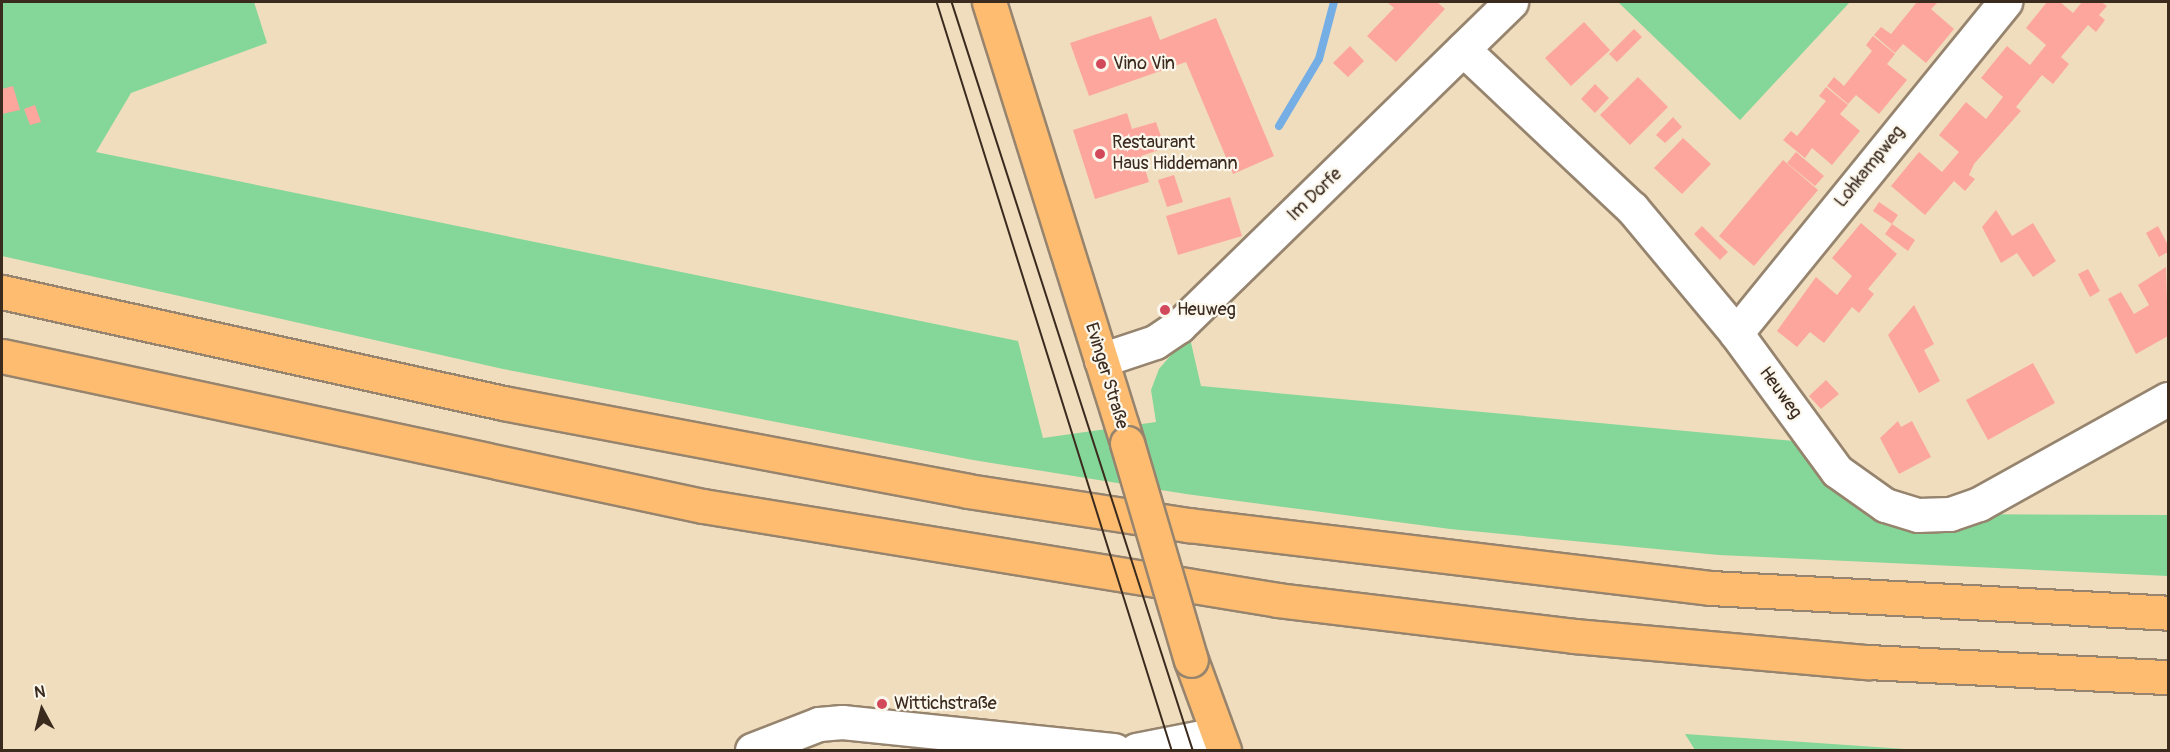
<!DOCTYPE html>
<meta charset="utf-8">
<style>
body{margin:0}
#map{position:relative;width:2170px;height:752px;overflow:hidden;background:#f0ddbe;font-family:Pangolin,sans-serif}
div>[style]{position:absolute}
[style*='--x']{left:calc(var(--x)*1px);top:calc(var(--y)*1px);width:calc(var(--w)*1px);rotate:calc(var(--a)*1deg)}
.green>*{inset:0;background:#85d799}
.stream>*{height:8px;margin:-4px;padding:0 4px;transform-origin:4px;border-radius:4px;background:#74aee4}
.building>*{inset:0;background:#fda69e}
.roads{filter:drop-shadow(2px 0 #96846e) drop-shadow(-2px 0 #96846e) drop-shadow(0 2px #96846e) drop-shadow(0 -2px #96846e)}
.minor>*{height:33px;margin:-16.5px;padding:0 16.5px;transform-origin:16.5px;border-radius:16.5px;background:#fff}
.major>*{height:33px;margin:-16.5px;padding:0 16.5px;transform-origin:16.5px;border-radius:16.5px;background:#fdbc70}
.highway>*{height:33px;margin:-16.5px;padding:0 16.5px;transform-origin:16.5px;border-radius:16.5px;background:#fdbc70}
.tram>*{height:1.5px;margin:-0.75px;padding:0 0.75px;transform-origin:0.75px;border-radius:0.75px;background:#3b2a1e}
.bridges{filter:drop-shadow(2px 0 #96846e) drop-shadow(-2px 0 #96846e) drop-shadow(0 2px #96846e) drop-shadow(0 -2px #96846e)}
.major-bridge>*{height:33px;margin:-16.5px;padding:0 16.5px;transform-origin:16.5px;border-radius:16.5px;background:#fdbc70}
.dots>*{width:16px;height:16px;translate:-50% -50%;box-sizing:border-box;border:3px solid #fbf7ec;border-radius:50%}
span{translate:-50% -50%;white-space:nowrap;text-align:center;line-height:1.15;-webkit-text-stroke:4.5px #fbf7ec;paint-order:stroke}
.poi-label{font-size:18px;color:#3b2a1e}
.left{translate:0 -50%;text-align:left}
.street-label{font-size:18px;color:#3b2a1e}
.frame{position:absolute;inset:0;border:3px solid #3b2a1e;pointer-events:none}
.north{position:absolute;left:12px;top:680px;width:60px;height:60px;-webkit-text-stroke:4px #fbf7ec;paint-order:stroke;rotate:353deg;font-size:16px;font-weight:700;line-height:24px;text-align:center;color:#3b2a1e}
.north::after{content:'';display:block;margin:auto;width:21px;height:27px;background:#3b2a1e;clip-path:polygon(50% 0,100% 100%,50% 72%,0 100%)}
</style>
<div id="map">
<div class="green">
<i style="clip-path:polygon(2px 2px,254px 2px,267px 43px,131px 93px,96px 152px,1018px 341px,1043px 438px,1156px 422px,1151px 390px,1159px 369px,1189px 334px,1201px 386px,1816px 443px,1837px 471px,1950px 514px,2168px 515px,2168px 576px,1719px 555px,1450px 529px,1186px 494px,973px 460px,503px 369px,2px 256px)"></i>
<i style="clip-path:polygon(1618px 2px,1850px 2px,1740px 120px)"></i>
<i style="clip-path:polygon(1685px 734px,1919px 750px,1695px 750px)"></i>
</div>
<div class="stream">
<i style="--x:1279;--y:126;--w:78;--a:-59.2"></i>
<i style="--x:1319;--y:59;--w:59;--a:-75.3"></i>
</div>
<div class="building">
<i style="clip-path:polygon(1387px 2px,1437px 2px,1445px 9px,1396px 62px,1367px 36px,1394px 8px)"></i>
<i style="clip-path:polygon(1917px 2px,1938px 2px,1931px 9px,1954px 29px,1926px 63px,1903px 44px,1895px 53px,1874px 35px,1881px 27px,1891px 34px)"></i>
<i style="clip-path:polygon(2047px 2px,2060px 2px,2073px 13px,2082px 2px,2101px 2px,2107px 6px,2099px 15px,2105px 20px,2096px 32px,2088px 25px,2061px 57px,2069px 64px,2053px 84px,2042px 75px,2016px 107px,2021px 111px,1974px 164px,1969px 175px,1975px 179px,1965px 191px,1954px 181px,1925px 215px,1891px 186px,1919px 152px,1942px 172px,1959px 152px,1939px 135px,1966px 102px,1986px 119px,2003px 97px,1981px 78px,2007px 46px,2030px 65px,2046px 45px,2026px 28px)"></i>
<i style="clip-path:polygon(1151px 16px,1160px 40px,1216px 18px,1274px 156px,1233px 174px,1186px 62px,1089px 96px,1070px 43px)"></i>
<i style="clip-path:polygon(1584px 22px,1610px 50px,1571px 86px,1545px 58px)"></i>
<i style="clip-path:polygon(1634px 29px,1642px 37px,1617px 62px,1609px 54px)"></i>
<i style="clip-path:polygon(1873px 36px,1895px 54px,1887px 64px,1907px 80px,1879px 114px,1856px 95px,1848px 104px,1827px 86px,1834px 77px,1844px 86px,1872px 51px,1866px 45px)"></i>
<i style="clip-path:polygon(1350px 46px,1364px 61px,1348px 77px,1333px 63px)"></i>
<i style="clip-path:polygon(1638px 77px,1668px 107px,1630px 145px,1600px 115px)"></i>
<i style="clip-path:polygon(1595px 84px,1609px 98px,1595px 113px,1581px 99px)"></i>
<i style="clip-path:polygon(13px 86px,20px 110px,2px 114px,2px 89px)"></i>
<i style="clip-path:polygon(1826px 87px,1848px 105px,1840px 114px,1860px 131px,1832px 165px,1812px 148px,1805px 158px,1783px 140px,1791px 131px,1797px 136px,1826px 101px,1819px 96px)"></i>
<i style="clip-path:polygon(35px 105px,41px 122px,30px 125px,24px 109px)"></i>
<i style="clip-path:polygon(1127px 113px,1132px 129px,1156px 122px,1165px 148px,1141px 156px,1149px 182px,1095px 199px,1073px 130px)"></i>
<i style="clip-path:polygon(1673px 117px,1682px 127px,1665px 143px,1656px 135px)"></i>
<i style="clip-path:polygon(1683px 138px,1711px 164px,1682px 194px,1654px 168px)"></i>
<i style="clip-path:polygon(1796px 152px,1824px 176px,1815px 186px,1787px 163px)"></i>
<i style="clip-path:polygon(1783px 160px,1818px 190px,1754px 266px,1719px 236px)"></i>
<i style="clip-path:polygon(1174px 175px,1183px 202px,1167px 207px,1158px 180px)"></i>
<i style="clip-path:polygon(1230px 197px,1242px 236px,1178px 255px,1166px 216px)"></i>
<i style="clip-path:polygon(1879px 202px,1898px 215px,1892px 224px,1915px 240px,1908px 251px,1885px 234px,1892px 224px,1873px 211px)"></i>
<i style="clip-path:polygon(1996px 210px,2012px 236px,2033px 223px,2056px 261px,2033px 277px,2017px 253px,2001px 263px,1982px 227px)"></i>
<i style="clip-path:polygon(1861px 223px,1897px 254px,1868px 289px,1874px 294px,1859px 313px,1852px 307px,1824px 343px,1810px 332px,1797px 347px,1777px 331px,1816px 277px,1837px 295px,1852px 276px,1832px 258px)"></i>
<i style="clip-path:polygon(1702px 226px,1728px 252px,1720px 260px,1694px 234px)"></i>
<i style="clip-path:polygon(2158px 226px,2168px 245px,2168px 252px,2159px 257px,2146px 233px)"></i>
<i style="clip-path:polygon(2166px 267px,2168px 336px,2136px 354px,2108px 299px,2121px 292px,2134px 314px,2149px 305px,2138px 285px)"></i>
<i style="clip-path:polygon(2088px 269px,2100px 291px,2090px 297px,2078px 274px)"></i>
<i style="clip-path:polygon(1914px 305px,1934px 344px,1924px 350px,1940px 381px,1919px 393px,1888px 335px)"></i>
<i style="clip-path:polygon(2033px 363px,2055px 403px,1988px 440px,1966px 400px)"></i>
<i style="clip-path:polygon(1826px 380px,1839px 394px,1821px 409px,1809px 396px)"></i>
<i style="clip-path:polygon(1898px 421px,1901px 427px,1912px 421px,1931px 457px,1899px 474px,1880px 438px)"></i>
</div>
<div class="roads">
<div class="minor">
<i style="--x:1463;--y:49;--w:232;--a:43.3"></i>
<i style="--x:1632;--y:208;--w:163;--a:50.2"></i>
<i style="--x:1736;--y:333;--w:171;--a:53.8"></i>
<i style="--x:1837;--y:471;--w:59;--a:35.3"></i>
<i style="--x:1885;--y:505;--w:34;--a:17"></i>
<i style="--x:1918;--y:515;--w:32;--a:-2"></i>
<i style="--x:1950;--y:514;--w:31;--a:-19"></i>
<i style="--x:1979;--y:504;--w:216;--a:-29.1"></i>
<i style="--x:1736;--y:333;--w:427;--a:-50.9"></i>
<i style="--x:1101;--y:360;--w:57;--a:-18.4"></i>
<i style="--x:1155;--y:342;--w:29;--a:-34"></i>
<i style="--x:1179;--y:326;--w:464;--a:-44.3"></i>
<i style="--x:752;--y:750;--w:72;--a:-21.2"></i>
<i style="--x:819;--y:724;--w:23;--a:-5"></i>
<i style="--x:842;--y:722;--w:274;--a:5.9"></i>
<i style="--x:1136;--y:750;--w:83;--a:-11.2"></i>
</div>
<div class="major">
<i style="--x:989;--y:2;--w:462;--a:72.6"></i>
<i style="--x:1191;--y:660;--w:96;--a:69.9"></i>
</div>
<div class="highway">
<i style="--x:2;--y:292;--w:513;--a:12.49"></i>
<i style="--x:503;--y:403;--w:473;--a:10.7"></i>
<i style="--x:968;--y:491;--w:223;--a:8.8"></i>
<i style="--x:1188;--y:525;--w:527;--a:6.87"></i>
<i style="--x:1711;--y:588;--w:458;--a:3.1"></i>
<i style="--x:2;--y:356;--w:717;--a:12.08"></i>
<i style="--x:703;--y:506;--w:583;--a:9.28"></i>
<i style="--x:1278;--y:600;--w:298;--a:6.9"></i>
<i style="--x:1574;--y:636;--w:295;--a:5.1"></i>
<i style="--x:1868;--y:662;--w:300;--a:2.9"></i>
</div>
</div>
<div class="tram">
<i style="--x:937;--y:2;--w:784;--a:72.56"></i>
<i style="--x:952;--y:2;--w:786;--a:72.14"></i>
</div>
<div class="bridges">
<div class="major-bridge">
<i style="--x:1127;--y:443;--w:226;--a:73.6"></i>
</div>
</div>
<div class="dots">
<i style="left:1101px;top:64px;background:#d1495b"></i>
<i style="left:1100px;top:154px;background:#d1495b"></i>
<i style="left:1165px;top:310px;background:#d1495b"></i>
<i style="left:882px;top:704px;background:#d1495b"></i>
</div>
<div class="poi-label">
<span class="left" style="left:1113px;top:64px">Vino Vin</span>
<span class="left" style="left:1112px;top:154px">Restaurant<br>Haus Hiddemann</span>
<span class="left" style="left:1177px;top:310px">Heuweg</span>
<span class="left" style="left:894px;top:704px">Wittichstraße</span>
</div>
<div class="street-label">
<span style="left:1870px;top:167px;rotate:-51deg">Lohkampweg</span>
<span style="left:1315px;top:195px;rotate:-44deg">Im Dorfe</span>
<span style="left:1106px;top:376px;rotate:73deg">Evinger Straße</span>
<span style="left:1780px;top:393px;rotate:54deg">Heuweg</span>
</div>
<div class="frame"></div>
<div class="north">N</div>
</div>
